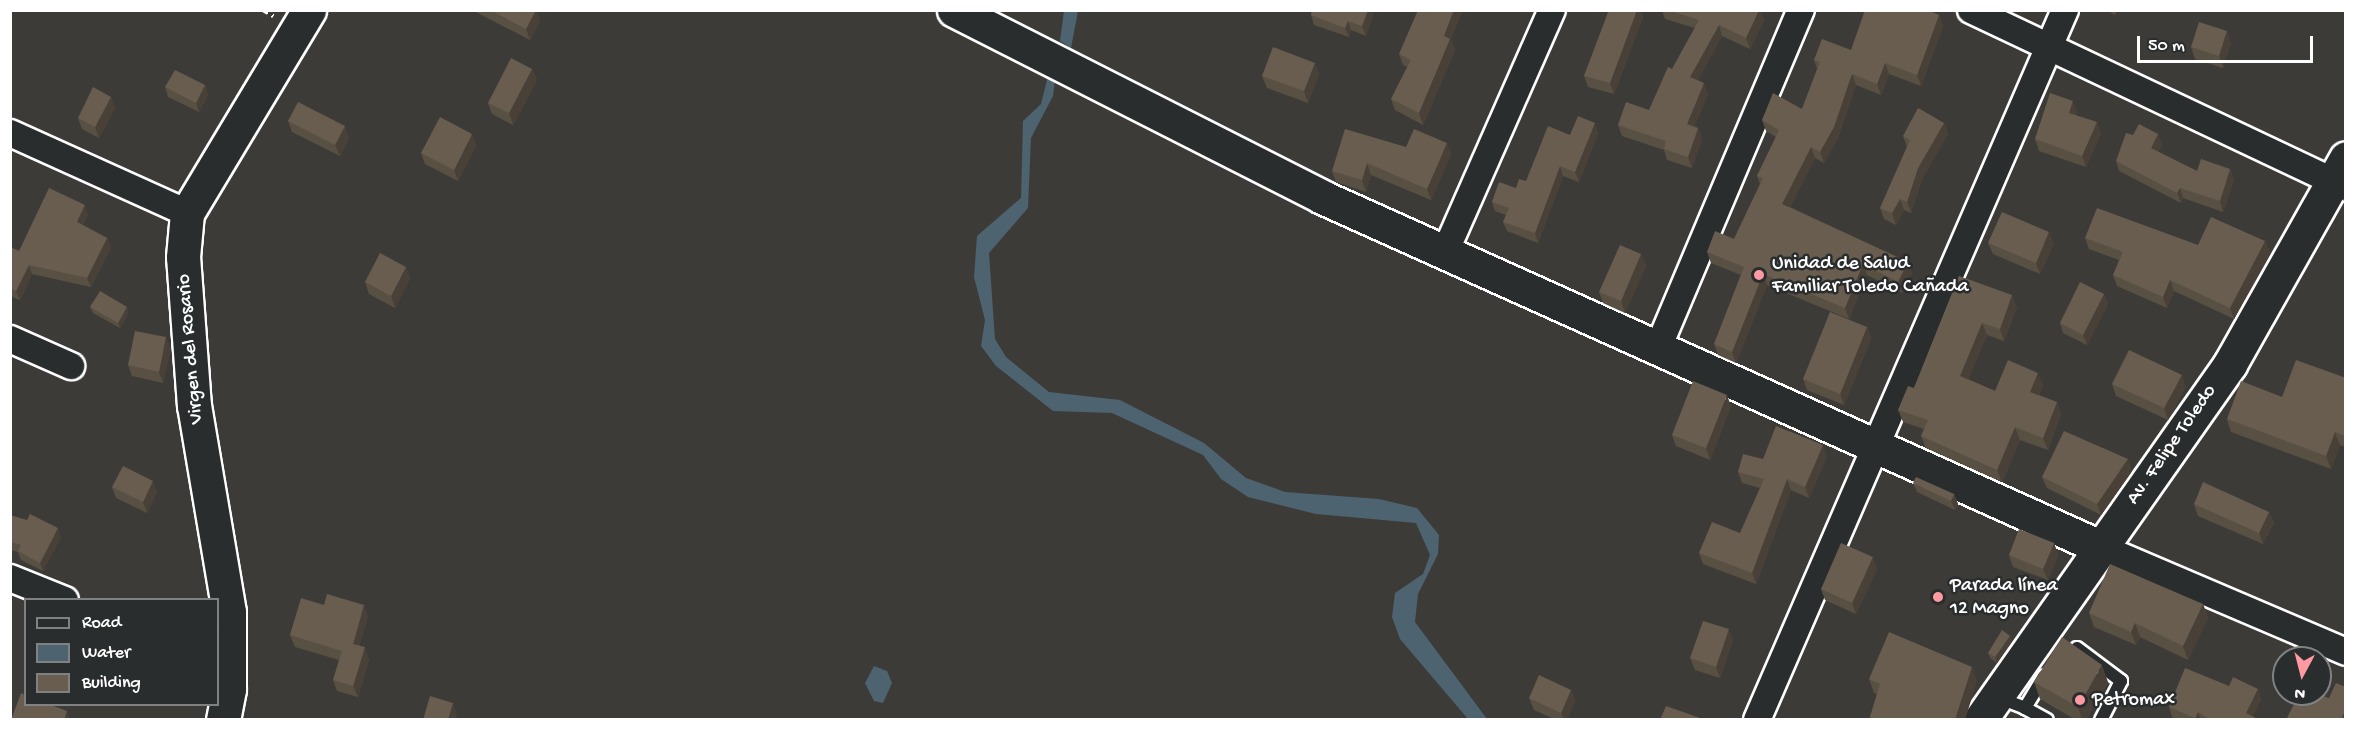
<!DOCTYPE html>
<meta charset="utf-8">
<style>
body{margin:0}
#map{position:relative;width:2356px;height:730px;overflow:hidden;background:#3d3b38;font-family:"Gochi Hand",sans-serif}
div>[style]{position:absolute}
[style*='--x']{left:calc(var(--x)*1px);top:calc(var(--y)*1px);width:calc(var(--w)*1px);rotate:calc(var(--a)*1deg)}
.water>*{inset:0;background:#4d6370}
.path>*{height:4px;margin-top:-2px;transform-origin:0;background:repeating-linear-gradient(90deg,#fff 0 6px,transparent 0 10.5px)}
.roads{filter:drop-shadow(2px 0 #fff) drop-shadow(-2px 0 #fff) drop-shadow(0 2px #fff) drop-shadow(0 -2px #fff)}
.lane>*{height:12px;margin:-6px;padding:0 6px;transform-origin:6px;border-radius:6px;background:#2a2d2e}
.street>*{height:26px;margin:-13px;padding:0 13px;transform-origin:13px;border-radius:13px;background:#2a2d2e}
.secondary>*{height:33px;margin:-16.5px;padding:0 16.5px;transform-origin:16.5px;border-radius:16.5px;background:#2a2d2e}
.wall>*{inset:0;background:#595044}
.shaded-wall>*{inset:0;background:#494137}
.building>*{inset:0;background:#685d4f}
.dots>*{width:16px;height:16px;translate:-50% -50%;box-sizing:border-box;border:3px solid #2a2d2e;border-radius:50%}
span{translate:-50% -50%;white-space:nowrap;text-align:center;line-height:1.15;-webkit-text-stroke:5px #2a2d2e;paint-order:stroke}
.poi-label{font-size:20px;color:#fff}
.left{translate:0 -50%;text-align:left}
.street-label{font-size:20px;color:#fff}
.frame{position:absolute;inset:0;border:12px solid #fff;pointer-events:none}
.legend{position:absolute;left:24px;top:598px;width:195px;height:108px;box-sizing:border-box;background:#2a2d2e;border:2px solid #7f8182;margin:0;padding:8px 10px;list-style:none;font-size:18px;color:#fff}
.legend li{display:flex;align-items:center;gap:12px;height:30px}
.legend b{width:30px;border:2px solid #7f8182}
.north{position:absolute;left:2272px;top:646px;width:60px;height:60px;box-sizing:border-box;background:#2a2d2e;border:2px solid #7f8182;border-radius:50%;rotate:187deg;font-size:16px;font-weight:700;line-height:24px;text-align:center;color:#fff}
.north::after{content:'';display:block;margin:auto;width:21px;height:27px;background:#ff9aa2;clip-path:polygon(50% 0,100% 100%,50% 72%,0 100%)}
.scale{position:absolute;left:2137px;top:36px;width:176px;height:27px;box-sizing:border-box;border:3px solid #fff;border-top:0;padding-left:8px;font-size:18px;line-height:21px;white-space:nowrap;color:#fff;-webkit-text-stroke:4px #2a2d2e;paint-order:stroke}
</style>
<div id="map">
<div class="water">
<i style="clip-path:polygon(1064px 11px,1078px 11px,1071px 48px,1060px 41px)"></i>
<i style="clip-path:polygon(1048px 76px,1055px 79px,1053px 96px,1031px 138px,1028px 208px,989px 253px,995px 339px,1006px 357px,1049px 392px,1120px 400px,1204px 443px,1246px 478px,1285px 492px,1379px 499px,1417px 508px,1439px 535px,1438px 554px,1418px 594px,1415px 622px,1487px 719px,1468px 719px,1400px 639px,1392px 617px,1395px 593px,1423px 574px,1430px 555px,1416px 523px,1316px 514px,1248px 497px,1221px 479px,1203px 455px,1112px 413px,1053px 411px,996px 366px,981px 346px,985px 320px,974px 277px,977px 236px,1021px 198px,1023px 121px,1041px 104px)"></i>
<i style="clip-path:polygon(874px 666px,887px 671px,892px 683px,883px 703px,874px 701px,865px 683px)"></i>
</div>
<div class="path">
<i style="--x:263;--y:10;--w:12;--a:31"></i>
</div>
<div class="roads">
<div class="lane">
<i style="--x:2077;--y:648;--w:55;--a:36.9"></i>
<i style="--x:2121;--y:681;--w:44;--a:117.1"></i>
<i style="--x:1997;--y:697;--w:30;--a:21"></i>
<i style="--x:2025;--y:708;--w:37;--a:-59"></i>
<i style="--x:2025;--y:708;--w:25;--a:29"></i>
</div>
<div class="street">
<i style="--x:1971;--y:10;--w:415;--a:25.3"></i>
<i style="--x:10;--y:133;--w:194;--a:24.3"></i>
<i style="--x:1446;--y:250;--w:262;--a:-66.2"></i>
<i style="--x:10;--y:339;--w:67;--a:23.9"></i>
<i style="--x:1658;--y:348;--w:367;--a:-67.1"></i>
<i style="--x:2100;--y:547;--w:267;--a:23.1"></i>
<i style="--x:10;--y:578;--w:59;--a:21.8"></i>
<i style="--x:1757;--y:720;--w:774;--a:-66.55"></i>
</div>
<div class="secondary">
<i style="--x:954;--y:10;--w:413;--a:26.9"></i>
<i style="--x:1322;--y:197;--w:853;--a:24.22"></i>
<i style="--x:223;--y:720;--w:32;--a:-79"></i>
<i style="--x:229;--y:689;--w:77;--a:-90"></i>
<i style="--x:229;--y:612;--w:209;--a:-99.6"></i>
<i style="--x:194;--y:406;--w:149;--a:-94.2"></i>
<i style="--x:183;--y:257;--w:44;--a:-84.8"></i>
<i style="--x:187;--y:213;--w:237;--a:-59"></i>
<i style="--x:1980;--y:720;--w:435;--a:-54.9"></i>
<i style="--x:2230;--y:364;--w:236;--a:-60.6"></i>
</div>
</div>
<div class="wall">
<i style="clip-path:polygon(472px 10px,536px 10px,540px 21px,530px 40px)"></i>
<i style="clip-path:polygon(1312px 10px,1371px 10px,1373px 16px,1366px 36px,1351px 30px,1349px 37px,1314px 25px,1311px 15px)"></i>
<i style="clip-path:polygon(1609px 10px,1640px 10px,1643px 17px,1614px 94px,1588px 87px,1584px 76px)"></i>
<i style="clip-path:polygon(1662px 10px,1760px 10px,1764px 20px,1750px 49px,1722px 36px,1698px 80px,1708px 94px,1694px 127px,1698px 128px,1702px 139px,1692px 168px,1667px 160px,1664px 150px,1622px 136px,1618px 125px,1649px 110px,1695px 28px,1665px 19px)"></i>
<i style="clip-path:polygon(2106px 10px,2117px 10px,2115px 15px)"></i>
<i style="clip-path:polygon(1939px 15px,1943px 26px,1921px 86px,1889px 74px,1881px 95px,1856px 85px,1838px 138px,1824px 163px,1815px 158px,1790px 207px,1908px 262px,1912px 273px,1902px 293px,1867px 275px,1849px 319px,1767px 285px,1736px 363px,1718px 355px,1714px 344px,1741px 275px,1711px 263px,1707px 252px,1734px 239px,1760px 184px,1757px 176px,1776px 137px,1766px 131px,1762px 120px,1802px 109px,1817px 69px,1814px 60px,1851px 50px)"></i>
<i style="clip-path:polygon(1451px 40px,1455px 50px,1423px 125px,1395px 110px,1391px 99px,1407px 67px,1403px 65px,1399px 54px)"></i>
<i style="clip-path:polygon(2231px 43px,2223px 68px,2195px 59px,2191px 47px)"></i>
<i style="clip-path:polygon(532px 69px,537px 80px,513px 125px,492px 114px,488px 103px)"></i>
<i style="clip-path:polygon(1319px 74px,1308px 103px,1267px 88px,1262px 76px)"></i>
<i style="clip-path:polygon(205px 85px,208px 95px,199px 112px,168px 97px,165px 87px)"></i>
<i style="clip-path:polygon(111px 97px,115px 108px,99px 138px,82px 129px,78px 118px)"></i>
<i style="clip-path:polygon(2077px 112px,2076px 115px,2101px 133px,2086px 167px,2039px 151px,2035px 139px)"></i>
<i style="clip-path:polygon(288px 121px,349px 138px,340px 156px,292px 132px)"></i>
<i style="clip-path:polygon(1944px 123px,1948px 134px,1922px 179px,1911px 213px,1904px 210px,1896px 225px,1884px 219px,1880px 208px,1907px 147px,1903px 136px)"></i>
<i style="clip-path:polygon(1598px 133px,1579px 182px,1563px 176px,1538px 243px,1507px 231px,1503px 222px,1506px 215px,1495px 211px,1492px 202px,1516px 188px,1526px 181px,1570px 135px)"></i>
<i style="clip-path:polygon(472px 134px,476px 146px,458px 181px,425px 164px,421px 153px)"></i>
<i style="clip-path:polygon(2158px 134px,2162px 145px,2158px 152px,2197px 171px,2230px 169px,2234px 179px,2223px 212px,2183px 198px,2181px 203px,2119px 171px,2116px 161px,2133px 135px)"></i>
<i style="clip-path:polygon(1406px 147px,1451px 154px,1431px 200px,1371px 175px,1366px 192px,1336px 182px,1332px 171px)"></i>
<i style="clip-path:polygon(88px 215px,83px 225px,107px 238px,111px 247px,91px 287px,32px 274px,20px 300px,10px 296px,10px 247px,19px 251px)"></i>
<i style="clip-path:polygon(2085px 238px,2198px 245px,2265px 241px,2270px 252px,2234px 319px,2174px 291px,2167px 308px,2117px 286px,2113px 275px,2119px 260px,2089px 249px)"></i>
<i style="clip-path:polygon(1988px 243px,2054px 243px,2040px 274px,1993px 254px)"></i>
<i style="clip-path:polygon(1641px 254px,1646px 266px,1625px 313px,1603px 303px,1599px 292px)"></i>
<i style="clip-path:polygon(406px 267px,410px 278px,395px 308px,369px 294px,365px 282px)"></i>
<i style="clip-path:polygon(1959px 276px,2017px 307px,2004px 341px,1987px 335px,1968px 379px,1995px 391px,2043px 385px,2039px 395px,2057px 402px,2061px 414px,2048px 450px,2020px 440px,2002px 482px,1926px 448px,1921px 436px,1924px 429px,1903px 422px,1898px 410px,1914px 388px)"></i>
<i style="clip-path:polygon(2104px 294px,2108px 304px,2087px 345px,2063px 333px,2060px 323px)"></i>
<i style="clip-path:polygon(90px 307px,129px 312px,120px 328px,93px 313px)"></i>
<i style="clip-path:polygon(1867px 327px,1871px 339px,1844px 405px,1807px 390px,1803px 379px)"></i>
<i style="clip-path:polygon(171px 348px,163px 383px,132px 376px,128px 365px)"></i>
<i style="clip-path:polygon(2346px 378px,2346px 447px,2340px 445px,2331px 469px,2231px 432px,2227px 419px,2282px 397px)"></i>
<i style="clip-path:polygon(2112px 384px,2186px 386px,2168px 420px,2116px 396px)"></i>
<i style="clip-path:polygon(1731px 406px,1710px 460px,1676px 446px,1672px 435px)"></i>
<i style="clip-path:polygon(1827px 456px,1809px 498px,1791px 490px,1756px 584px,1703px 564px,1699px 553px,1740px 533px,1760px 488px,1742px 483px,1738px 472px,1763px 459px)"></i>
<i style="clip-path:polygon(2132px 471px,2101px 515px,2047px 488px,2042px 477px)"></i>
<i style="clip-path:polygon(1913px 483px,1954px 494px,1958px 504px,1955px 510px,1917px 492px)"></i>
<i style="clip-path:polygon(112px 487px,157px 492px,147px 513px,116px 498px)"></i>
<i style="clip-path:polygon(2194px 504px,2269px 512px,2274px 523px,2263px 544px,2198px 516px)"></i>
<i style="clip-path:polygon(10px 515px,61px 537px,43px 571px,21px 560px,18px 552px,10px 550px)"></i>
<i style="clip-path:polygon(2054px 543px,2058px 555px,2048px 580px,2013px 567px,2009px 555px)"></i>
<i style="clip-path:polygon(1877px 569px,1856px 614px,1825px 600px,1821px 589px)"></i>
<i style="clip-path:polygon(2203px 604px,2208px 618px,2188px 660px,2140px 637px,2136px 645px,2094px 627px,2089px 613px)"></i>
<i style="clip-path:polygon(324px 605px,368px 616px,359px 646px,369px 659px,358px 697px,337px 691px,333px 680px,339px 660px,295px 647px,290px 635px)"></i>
<i style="clip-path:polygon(1733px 640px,1720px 678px,1695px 670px,1690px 658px)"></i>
<i style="clip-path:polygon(2012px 641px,1997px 663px,1990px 658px,1988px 653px)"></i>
<i style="clip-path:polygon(1869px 679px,1977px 681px,1877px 694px,1874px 693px)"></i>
<i style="clip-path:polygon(2034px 682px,2108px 682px,2086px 720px,2076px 720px,2040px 699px)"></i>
<i style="clip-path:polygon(1571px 690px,1575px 701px,1567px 720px,1556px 720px,1534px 710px,1529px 698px)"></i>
<i style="clip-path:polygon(2261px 699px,2253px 716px,2258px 720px,2178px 720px,2172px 717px,2169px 707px)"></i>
</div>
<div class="shaded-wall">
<i style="clip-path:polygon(536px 10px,540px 21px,530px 40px,526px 29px)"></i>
<i style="clip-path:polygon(1368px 10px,1371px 10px,1373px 16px,1366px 36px,1362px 26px)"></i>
<i style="clip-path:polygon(1454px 10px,1463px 10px,1451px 40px,1455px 50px,1423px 125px,1419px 113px,1444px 36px)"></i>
<i style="clip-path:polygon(1637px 10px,1640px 10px,1643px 17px,1614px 94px,1610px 83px)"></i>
<i style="clip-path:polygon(1759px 10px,1760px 10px,1764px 20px,1750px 49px,1746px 38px)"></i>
<i style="clip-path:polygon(1939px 15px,1943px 26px,1921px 86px,1917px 75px)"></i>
<i style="clip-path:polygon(1348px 21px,1351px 30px,1349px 37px,1345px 28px)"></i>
<i style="clip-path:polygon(1719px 25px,1722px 36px,1694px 88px,1690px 77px)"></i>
<i style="clip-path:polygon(2227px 31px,2231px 43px,2223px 68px,2219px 56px)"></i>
<i style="clip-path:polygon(1315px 63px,1319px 74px,1308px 103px,1304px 91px)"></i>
<i style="clip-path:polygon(1885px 63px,1889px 74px,1881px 95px,1877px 84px)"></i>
<i style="clip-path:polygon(532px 69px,537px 80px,513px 125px,509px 113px)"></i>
<i style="clip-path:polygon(1852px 74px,1856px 85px,1838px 138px,1824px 163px,1820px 152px)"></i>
<i style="clip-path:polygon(1704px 83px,1708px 94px,1691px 135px,1687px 124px)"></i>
<i style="clip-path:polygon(205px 85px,208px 95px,199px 112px,196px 103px)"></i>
<i style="clip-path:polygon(111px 97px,115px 108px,99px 138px,95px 127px)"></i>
<i style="clip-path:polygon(2073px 101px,2077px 112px,2073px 124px,2069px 113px)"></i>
<i style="clip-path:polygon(2097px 122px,2101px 133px,2086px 167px,2082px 156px)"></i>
<i style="clip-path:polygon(1595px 123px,1598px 133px,1579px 182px,1575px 172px)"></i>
<i style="clip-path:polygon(1944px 123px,1948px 134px,1922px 179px,1911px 213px,1907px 202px,1918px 168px)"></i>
<i style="clip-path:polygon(345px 126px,349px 138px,340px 156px,335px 145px)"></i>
<i style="clip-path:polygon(1698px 128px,1702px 139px,1692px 168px,1688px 157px)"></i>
<i style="clip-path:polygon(472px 134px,476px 146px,458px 181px,454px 170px)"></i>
<i style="clip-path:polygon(2158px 134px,2162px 145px,2154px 158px,2151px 148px)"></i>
<i style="clip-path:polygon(1447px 143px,1451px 154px,1431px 200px,1427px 189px)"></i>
<i style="clip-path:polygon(1811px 147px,1815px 158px,1786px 214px,1782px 204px)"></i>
<i style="clip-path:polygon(1367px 163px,1371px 175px,1366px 192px,1362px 180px)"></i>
<i style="clip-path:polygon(1560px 166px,1563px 176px,1538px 243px,1535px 233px)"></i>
<i style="clip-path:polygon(2230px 169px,2234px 179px,2223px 212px,2220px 201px)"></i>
<i style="clip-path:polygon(2180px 188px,2183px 198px,2181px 203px,2177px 193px)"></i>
<i style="clip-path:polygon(1900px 199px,1904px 210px,1896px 225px,1892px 213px)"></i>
<i style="clip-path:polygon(85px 205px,88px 215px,80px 231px,77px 222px)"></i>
<i style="clip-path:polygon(2049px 232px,2054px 243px,2040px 274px,2036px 263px)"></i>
<i style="clip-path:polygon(107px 238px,111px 247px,91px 287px,87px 278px)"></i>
<i style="clip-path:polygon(2265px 241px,2270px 252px,2234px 319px,2230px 308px)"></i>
<i style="clip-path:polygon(1641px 254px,1646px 266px,1625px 313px,1621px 301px)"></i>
<i style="clip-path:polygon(1908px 262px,1912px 273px,1902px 293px,1898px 282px)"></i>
<i style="clip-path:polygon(1863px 264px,1867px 275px,1849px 319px,1845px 308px)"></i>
<i style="clip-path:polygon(29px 265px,32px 274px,20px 300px,16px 291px)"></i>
<i style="clip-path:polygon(406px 267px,410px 278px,395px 308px,391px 296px)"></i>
<i style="clip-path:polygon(1763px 274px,1767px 285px,1736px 363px,1732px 352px)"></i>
<i style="clip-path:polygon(2170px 280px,2174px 291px,2167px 308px,2163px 297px)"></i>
<i style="clip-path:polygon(2104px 294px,2108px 304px,2087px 345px,2083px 335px)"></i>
<i style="clip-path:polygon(2012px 295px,2017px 307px,2004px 341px,2000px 329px)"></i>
<i style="clip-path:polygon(127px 307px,129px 312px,120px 328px,118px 323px)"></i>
<i style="clip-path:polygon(1982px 323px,1987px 335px,1965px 388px,1960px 376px)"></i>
<i style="clip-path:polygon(1867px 327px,1871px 339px,1844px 405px,1840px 394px)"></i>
<i style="clip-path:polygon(166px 337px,171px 348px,163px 383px,159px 372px)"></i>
<i style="clip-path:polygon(2038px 373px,2043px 385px,2035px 404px,2030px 392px)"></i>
<i style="clip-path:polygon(2182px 375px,2186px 386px,2168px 420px,2164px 408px)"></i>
<i style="clip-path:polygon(1727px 395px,1731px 406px,1710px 460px,1706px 448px)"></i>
<i style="clip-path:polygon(2057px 402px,2061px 414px,2048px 450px,2043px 438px)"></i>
<i style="clip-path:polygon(2015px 427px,2020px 440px,2002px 482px,1997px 470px)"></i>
<i style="clip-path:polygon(2335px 432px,2340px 445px,2331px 469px,2326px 456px)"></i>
<i style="clip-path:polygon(1823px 445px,1827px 456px,1809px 498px,1805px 487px)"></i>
<i style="clip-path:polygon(2128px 459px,2132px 471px,2101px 515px,2097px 504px)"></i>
<i style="clip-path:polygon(1787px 479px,1791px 490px,1756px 584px,1752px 573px)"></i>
<i style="clip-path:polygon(153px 481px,157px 492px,147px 513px,143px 502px)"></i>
<i style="clip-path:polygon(1954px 494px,1958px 504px,1955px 510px,1951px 501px)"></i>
<i style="clip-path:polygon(2269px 512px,2274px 523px,2263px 544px,2259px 533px)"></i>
<i style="clip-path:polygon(58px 528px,61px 537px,43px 571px,40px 563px)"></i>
<i style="clip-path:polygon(2054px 543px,2058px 555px,2048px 580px,2043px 569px)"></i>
<i style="clip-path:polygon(1873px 557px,1877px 569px,1856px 614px,1852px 603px)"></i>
<i style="clip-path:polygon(2203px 604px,2208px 618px,2188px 660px,2183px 646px)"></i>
<i style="clip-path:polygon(364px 605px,368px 616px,357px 655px,353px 644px)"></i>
<i style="clip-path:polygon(2135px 623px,2140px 637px,2136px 645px,2131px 632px)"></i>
<i style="clip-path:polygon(1729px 629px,1733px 640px,1720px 678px,1716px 667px)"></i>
<i style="clip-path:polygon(2010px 636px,2012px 641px,1997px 663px,1995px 657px)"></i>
<i style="clip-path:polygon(365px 647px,369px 659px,358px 697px,353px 686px)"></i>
<i style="clip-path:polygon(2102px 665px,2108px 682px,2086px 720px,2082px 720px,2078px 707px)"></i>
<i style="clip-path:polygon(1972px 667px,1977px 681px,1965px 720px,1955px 720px)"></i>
<i style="clip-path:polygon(2258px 689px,2261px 699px,2251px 720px,2246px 713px)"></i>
<i style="clip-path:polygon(1571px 690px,1575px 701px,1567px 720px,1564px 720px,1561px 713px)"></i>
<i style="clip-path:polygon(453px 703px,457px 714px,456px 720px,448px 720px)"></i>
<i style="clip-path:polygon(2346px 708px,2346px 720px,2341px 720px)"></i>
<i style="clip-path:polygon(67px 711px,70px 720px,64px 720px)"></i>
<i style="clip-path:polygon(2198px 712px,2201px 720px,2196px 720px,2195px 718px)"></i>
</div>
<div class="building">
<i style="clip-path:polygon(490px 10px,536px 10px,526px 29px)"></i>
<i style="clip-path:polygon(1312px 10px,1368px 10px,1362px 26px,1348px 21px,1345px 28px,1311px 15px)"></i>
<i style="clip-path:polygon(1418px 10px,1454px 10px,1444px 36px,1450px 39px,1419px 113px,1391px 99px,1411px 60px,1399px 54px)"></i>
<i style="clip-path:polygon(1609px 10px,1637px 10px,1610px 83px,1584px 76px)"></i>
<i style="clip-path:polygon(1668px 10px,1759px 10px,1746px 38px,1719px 25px,1690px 77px,1704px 83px,1687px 124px,1698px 128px,1688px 157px,1664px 149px,1666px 141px,1618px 125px,1626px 102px,1649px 110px,1668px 67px,1672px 69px,1699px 20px)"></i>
<i style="clip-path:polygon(1865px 10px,1928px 10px,1939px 15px,1917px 75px,1885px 63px,1877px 84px,1852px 74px,1834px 127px,1820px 152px,1811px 147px,1782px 204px,1908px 262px,1898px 282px,1863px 264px,1845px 308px,1763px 274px,1732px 352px,1714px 344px,1744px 267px,1707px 252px,1715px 231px,1734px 239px,1763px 178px,1757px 176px,1779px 130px,1762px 120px,1773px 93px,1802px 109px,1820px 62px,1814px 60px,1822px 39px,1851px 50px)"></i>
<i style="clip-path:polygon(2199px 22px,2227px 31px,2219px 56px,2191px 47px)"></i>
<i style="clip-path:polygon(1273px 47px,1315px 63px,1304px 91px,1262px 76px)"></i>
<i style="clip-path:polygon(511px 58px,532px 69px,509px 113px,488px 103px)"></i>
<i style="clip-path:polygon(175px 70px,205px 85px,196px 103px,165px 87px)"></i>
<i style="clip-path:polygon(93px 87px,111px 97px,95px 127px,78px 118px)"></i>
<i style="clip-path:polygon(2050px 93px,2073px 101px,2069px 113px,2097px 122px,2082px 156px,2035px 139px)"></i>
<i style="clip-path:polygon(298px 102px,345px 126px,335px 145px,288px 121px)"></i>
<i style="clip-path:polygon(1918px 108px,1944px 123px,1918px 168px,1907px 202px,1900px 199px,1892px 213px,1880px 208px,1910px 140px,1903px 136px)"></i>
<i style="clip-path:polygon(1578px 116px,1595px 123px,1575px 172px,1560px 166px,1535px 233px,1503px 222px,1509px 208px,1492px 202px,1499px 182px,1516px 188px,1519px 179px,1526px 181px,1548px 126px,1570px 135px)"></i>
<i style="clip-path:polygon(440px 117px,472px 134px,454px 170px,421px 153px)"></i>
<i style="clip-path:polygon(2139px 124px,2158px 134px,2151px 148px,2197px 171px,2201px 159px,2230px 169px,2220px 201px,2180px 188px,2177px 193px,2116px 161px,2126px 133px,2133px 135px)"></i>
<i style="clip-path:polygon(1345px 129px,1406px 147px,1414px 129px,1447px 143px,1427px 189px,1367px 163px,1362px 180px,1332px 171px)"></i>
<i style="clip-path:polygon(49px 188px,85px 205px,77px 222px,107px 238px,87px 278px,29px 265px,16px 291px,10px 288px,10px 247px,19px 251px)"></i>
<i style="clip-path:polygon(2097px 208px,2198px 245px,2211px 217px,2265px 241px,2230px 308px,2170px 280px,2163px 297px,2113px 275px,2123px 252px,2085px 238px)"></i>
<i style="clip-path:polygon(2002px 212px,2049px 232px,2036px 263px,1988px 243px)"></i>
<i style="clip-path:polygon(1620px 245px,1641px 254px,1621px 301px,1599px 292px)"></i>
<i style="clip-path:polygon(380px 253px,406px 267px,391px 296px,365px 282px)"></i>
<i style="clip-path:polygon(1959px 276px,2012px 295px,2000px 329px,1982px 323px,1960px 376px,1995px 391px,2008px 360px,2038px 373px,2030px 392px,2057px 402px,2043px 438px,2015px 427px,1997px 470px,1921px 436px,1928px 420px,1898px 410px,1908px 386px,1914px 388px)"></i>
<i style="clip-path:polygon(2080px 282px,2104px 294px,2083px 335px,2060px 323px)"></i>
<i style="clip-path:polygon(100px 291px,127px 307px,118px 323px,90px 307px)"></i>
<i style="clip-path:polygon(1830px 312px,1867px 327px,1840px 394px,1803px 379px)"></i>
<i style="clip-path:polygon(135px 331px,166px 337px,159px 372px,128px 365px)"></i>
<i style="clip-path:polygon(2129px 350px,2182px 375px,2164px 408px,2112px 384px)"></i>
<i style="clip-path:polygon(2296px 360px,2346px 378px,2346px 436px,2335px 432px,2326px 456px,2227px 419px,2241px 381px,2282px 397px)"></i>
<i style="clip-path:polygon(1693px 381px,1727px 395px,1706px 448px,1672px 435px)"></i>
<i style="clip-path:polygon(1776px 426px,1823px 445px,1805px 487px,1787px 479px,1752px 573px,1699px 553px,1712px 522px,1740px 533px,1764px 479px,1738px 472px,1743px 454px,1763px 459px)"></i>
<i style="clip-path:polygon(2064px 431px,2128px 459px,2097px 504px,2042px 477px)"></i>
<i style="clip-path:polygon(123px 466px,153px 481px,143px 502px,112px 487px)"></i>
<i style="clip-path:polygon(1916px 477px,1954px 494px,1951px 501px,1913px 483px)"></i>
<i style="clip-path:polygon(2203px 482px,2269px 512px,2259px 533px,2194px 504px)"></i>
<i style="clip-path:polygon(30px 514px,58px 528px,40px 563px,18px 551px,21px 545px,10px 542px,10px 515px,27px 520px)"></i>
<i style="clip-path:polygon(2019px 529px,2054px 543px,2043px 569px,2009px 555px)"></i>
<i style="clip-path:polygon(1841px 543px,1873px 557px,1852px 603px,1821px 589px)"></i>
<i style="clip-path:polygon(2110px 564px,2203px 604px,2183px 646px,2135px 623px,2131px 632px,2089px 613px)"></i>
<i style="clip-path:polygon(327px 594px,364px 605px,353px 644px,365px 647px,353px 686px,333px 680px,342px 651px,290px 635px,301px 598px,324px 605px)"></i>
<i style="clip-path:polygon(1703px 621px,1729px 629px,1716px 667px,1690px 658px)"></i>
<i style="clip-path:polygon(2002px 630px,2010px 636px,1995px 657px,1988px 653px)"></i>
<i style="clip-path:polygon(1889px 632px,1972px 667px,1955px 720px,1869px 720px,1880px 684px,1869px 679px)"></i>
<i style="clip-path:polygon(2062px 637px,2102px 665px,2078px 707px,2034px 682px)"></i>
<i style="clip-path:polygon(2185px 668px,2229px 686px,2233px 677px,2258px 689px,2246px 713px,2259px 720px,2211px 720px,2198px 712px,2195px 718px,2169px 707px)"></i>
<i style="clip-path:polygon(1539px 675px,1571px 690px,1561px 713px,1529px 698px)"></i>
<i style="clip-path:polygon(2336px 683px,2346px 687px,2346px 708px,2341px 720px,2286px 720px,2299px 694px,2317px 694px,2329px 698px)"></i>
<i style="clip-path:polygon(21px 693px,26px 695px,26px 705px,51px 705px,67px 711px,64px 720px,11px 720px)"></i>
<i style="clip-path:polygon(430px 696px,453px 703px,448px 720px,423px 720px)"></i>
<i style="clip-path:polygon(1666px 706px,1703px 719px,1660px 720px)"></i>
</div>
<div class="dots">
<i style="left:1759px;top:275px;background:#ff9aa2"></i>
<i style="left:1938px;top:597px;background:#ff9aa2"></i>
<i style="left:2080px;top:700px;background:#ff9aa2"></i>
</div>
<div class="poi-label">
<span class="left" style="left:1772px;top:276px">Unidad de Salud<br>Familiar Toledo Cañada</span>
<span class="left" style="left:1950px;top:598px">Parada línea<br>12 Magno</span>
<span class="left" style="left:2092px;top:700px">Petromax</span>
</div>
<div class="street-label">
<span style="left:191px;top:349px;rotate:-95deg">Virgen del Rosario</span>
<span style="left:2172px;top:445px;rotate:-55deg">Av. Felipe Toledo</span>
</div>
<div class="frame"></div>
<ul class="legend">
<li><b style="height:8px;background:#2a2d2e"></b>Road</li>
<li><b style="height:16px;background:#4d6370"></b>Water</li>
<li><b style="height:16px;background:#685d4f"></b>Building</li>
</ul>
<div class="north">N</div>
<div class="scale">50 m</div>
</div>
